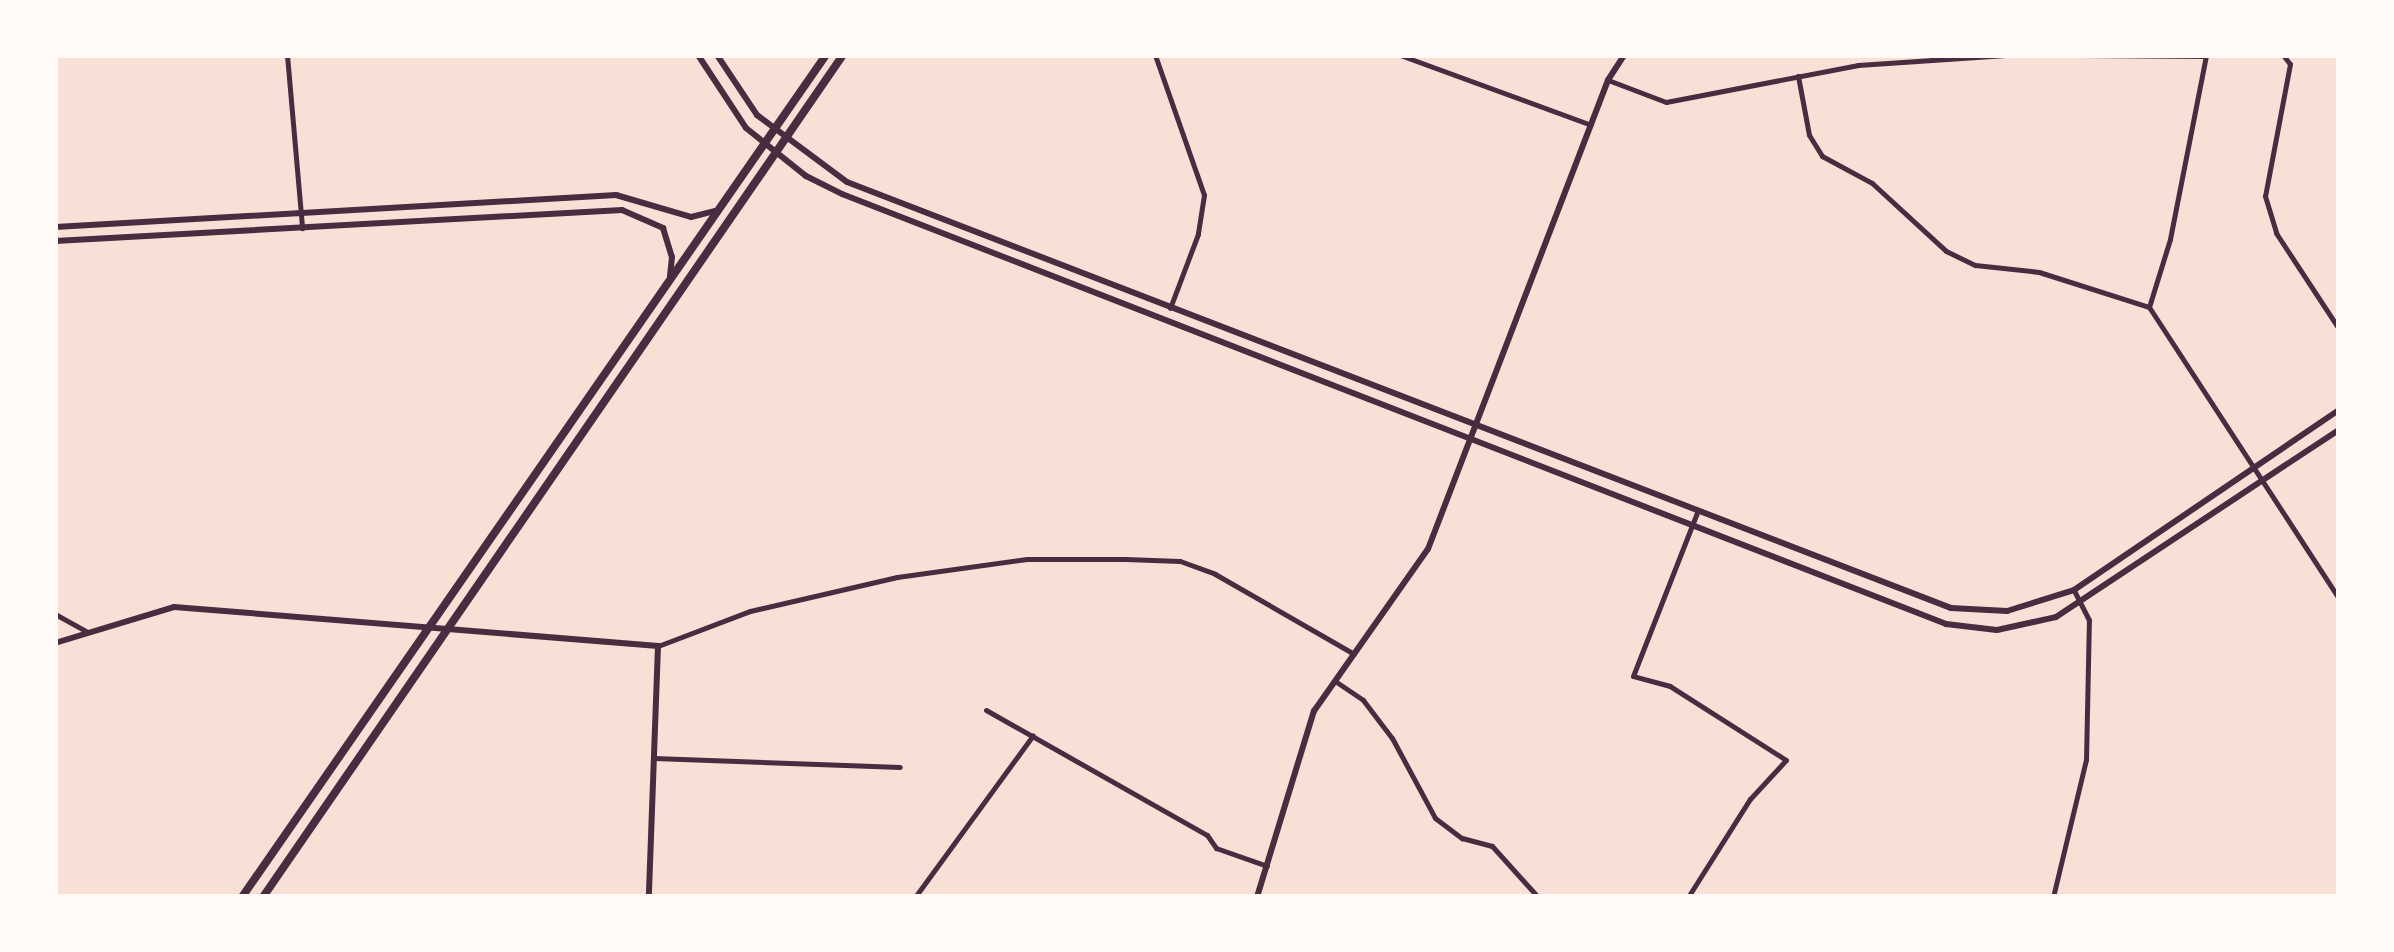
<!DOCTYPE html>
<style>
body{margin:0}
#map{position:relative;width:2394px;height:952px;overflow:hidden;background:#f7e1d7;font-family:"Noto Serif",serif}
div>[style]{position:absolute}
[style*='--x']{left:calc(var(--x)*1px);top:calc(var(--y)*1px);width:calc(var(--w)*1px);rotate:calc(var(--a)*1deg)}
.minor>*{height:5px;margin:-2.5px;padding:0 2.5px;transform-origin:2.5px;border-radius:2.5px;background:#4a2c40}
.tertiary>*{height:6px;margin:-3px;padding:0 3px;transform-origin:3px;border-radius:3px;background:#4a2c40}
.secondary>*{height:6px;margin:-3px;padding:0 3px;transform-origin:3px;border-radius:3px;background:#4a2c40}
.primary>*{height:8px;margin:-4px;padding:0 4px;transform-origin:4px;border-radius:4px;background:#4a2c40}
span{translate:-50% -50%;white-space:nowrap;text-align:center;line-height:1.15;-webkit-text-stroke:8px #fffaf5;paint-order:stroke}
.frame{position:absolute;inset:0;border:58px solid #fffaf5;pointer-events:none}
</style>
<div id="map">
<div class="minor">
<i style="--x:287;--y:55;--w:174;--a:85"></i>
<i style="--x:1155;--y:55;--w:148;--a:70.7"></i>
<i style="--x:1204;--y:195;--w:39;--a:99"></i>
<i style="--x:1198;--y:234;--w:79;--a:110.7"></i>
<i style="--x:1400;--y:55;--w:203;--a:20.1"></i>
<i style="--x:2081;--y:55;--w:125;--a:0.5"></i>
<i style="--x:2283;--y:55;--w:11;--a:52"></i>
<i style="--x:2290;--y:64;--w:134;--a:100.7"></i>
<i style="--x:2265;--y:196;--w:39;--a:73"></i>
<i style="--x:2276;--y:233;--w:115;--a:56.7"></i>
<i style="--x:1798;--y:76;--w:60;--a:79.4"></i>
<i style="--x:1809;--y:135;--w:25;--a:58"></i>
<i style="--x:1822;--y:156;--w:57;--a:28.4"></i>
<i style="--x:1872;--y:183;--w:100;--a:42.6"></i>
<i style="--x:1946;--y:251;--w:32;--a:26"></i>
<i style="--x:1975;--y:265;--w:64;--a:6.2"></i>
<i style="--x:2039;--y:272;--w:115;--a:17.7"></i>
<i style="--x:1608;--y:80;--w:62;--a:20.8"></i>
<i style="--x:1666;--y:102;--w:196;--a:-10.9"></i>
<i style="--x:1858;--y:65;--w:145;--a:-3.9"></i>
<i style="--x:2149;--y:307;--w:348;--a:56.9"></i>
<i style="--x:2149;--y:307;--w:71;--a:-72.8"></i>
<i style="--x:2170;--y:239;--w:187;--a:-78.9"></i>
<i style="--x:55;--y:614;--w:37;--a:29"></i>
<i style="--x:658;--y:646;--w:98;--a:-20.8"></i>
<i style="--x:750;--y:611;--w:151;--a:-13"></i>
<i style="--x:897;--y:577;--w:131;--a:-7.9"></i>
<i style="--x:1027;--y:559;--w:98;--a:0"></i>
<i style="--x:1125;--y:559;--w:55;--a:2.1"></i>
<i style="--x:1180;--y:561;--w:37;--a:20"></i>
<i style="--x:1215;--y:574;--w:160;--a:29.9"></i>
<i style="--x:1335;--y:681;--w:34;--a:34"></i>
<i style="--x:1363;--y:700;--w:48;--a:52.7"></i>
<i style="--x:1392;--y:738;--w:91;--a:61.7"></i>
<i style="--x:1435;--y:818;--w:34;--a:37"></i>
<i style="--x:1462;--y:838;--w:31;--a:15"></i>
<i style="--x:1492;--y:846;--w:69;--a:48"></i>
<i style="--x:986;--y:710;--w:254;--a:29.5"></i>
<i style="--x:1207;--y:835;--w:16;--a:55"></i>
<i style="--x:1216;--y:848;--w:54;--a:19.4"></i>
<i style="--x:654;--y:758;--w:246;--a:2.1"></i>
<i style="--x:915;--y:897;--w:200;--a:-53.9"></i>
<i style="--x:1688;--y:897;--w:116;--a:-57.7"></i>
<i style="--x:1750;--y:799;--w:53;--a:-47.3"></i>
<i style="--x:1786;--y:760;--w:138;--a:-147.5"></i>
<i style="--x:1670;--y:686;--w:38;--a:-165"></i>
<i style="--x:1633;--y:676;--w:178;--a:-68.6"></i>
<i style="--x:2053;--y:897;--w:141;--a:-76.5"></i>
<i style="--x:2086;--y:760;--w:140;--a:-88.8"></i>
<i style="--x:2089;--y:620;--w:34;--a:-117"></i>
</div>
<div class="tertiary">
<i style="--x:55;--y:643;--w:124;--a:-16.8"></i>
<i style="--x:174;--y:607;--w:486;--a:4.6"></i>
<i style="--x:658;--y:646;--w:251;--a:92.1"></i>
</div>
<div class="secondary">
<i style="--x:698;--y:55;--w:87;--a:56.7"></i>
<i style="--x:746;--y:128;--w:77;--a:38.7"></i>
<i style="--x:806;--y:176;--w:40;--a:26.6"></i>
<i style="--x:842;--y:194;--w:1185;--a:21.28"></i>
<i style="--x:1946;--y:624;--w:51;--a:6.7"></i>
<i style="--x:1997;--y:630;--w:60;--a:-12.4"></i>
<i style="--x:2056;--y:617;--w:339;--a:-33.5"></i>
<i style="--x:717;--y:55;--w:72;--a:56.3"></i>
<i style="--x:757;--y:115;--w:112;--a:36.7"></i>
<i style="--x:847;--y:182;--w:1183;--a:21.1"></i>
<i style="--x:1951;--y:608;--w:56;--a:3.1"></i>
<i style="--x:2007;--y:611;--w:70;--a:-17.4"></i>
<i style="--x:2074;--y:590;--w:320;--a:-34.2"></i>
<i style="--x:55;--y:227;--w:562;--a:-3.26"></i>
<i style="--x:616;--y:195;--w:78;--a:16.3"></i>
<i style="--x:691;--y:217;--w:25;--a:-14"></i>
<i style="--x:55;--y:241;--w:568;--a:-3.13"></i>
<i style="--x:622;--y:210;--w:45;--a:23.7"></i>
<i style="--x:663;--y:228;--w:30;--a:73"></i>
<i style="--x:672;--y:257;--w:19;--a:96"></i>
<i style="--x:1257;--y:897;--w:195;--a:-73"></i>
<i style="--x:1314;--y:711;--w:198;--a:-54.9"></i>
<i style="--x:1428;--y:549;--w:502;--a:-69"></i>
<i style="--x:1608;--y:80;--w:30;--a:-57"></i>
</div>
<div class="primary">
<i style="--x:242;--y:897;--w:1025;--a:-55.26"></i>
<i style="--x:263;--y:897;--w:1022;--a:-55.44"></i>
</div>
<div class="frame"></div>
</div>
